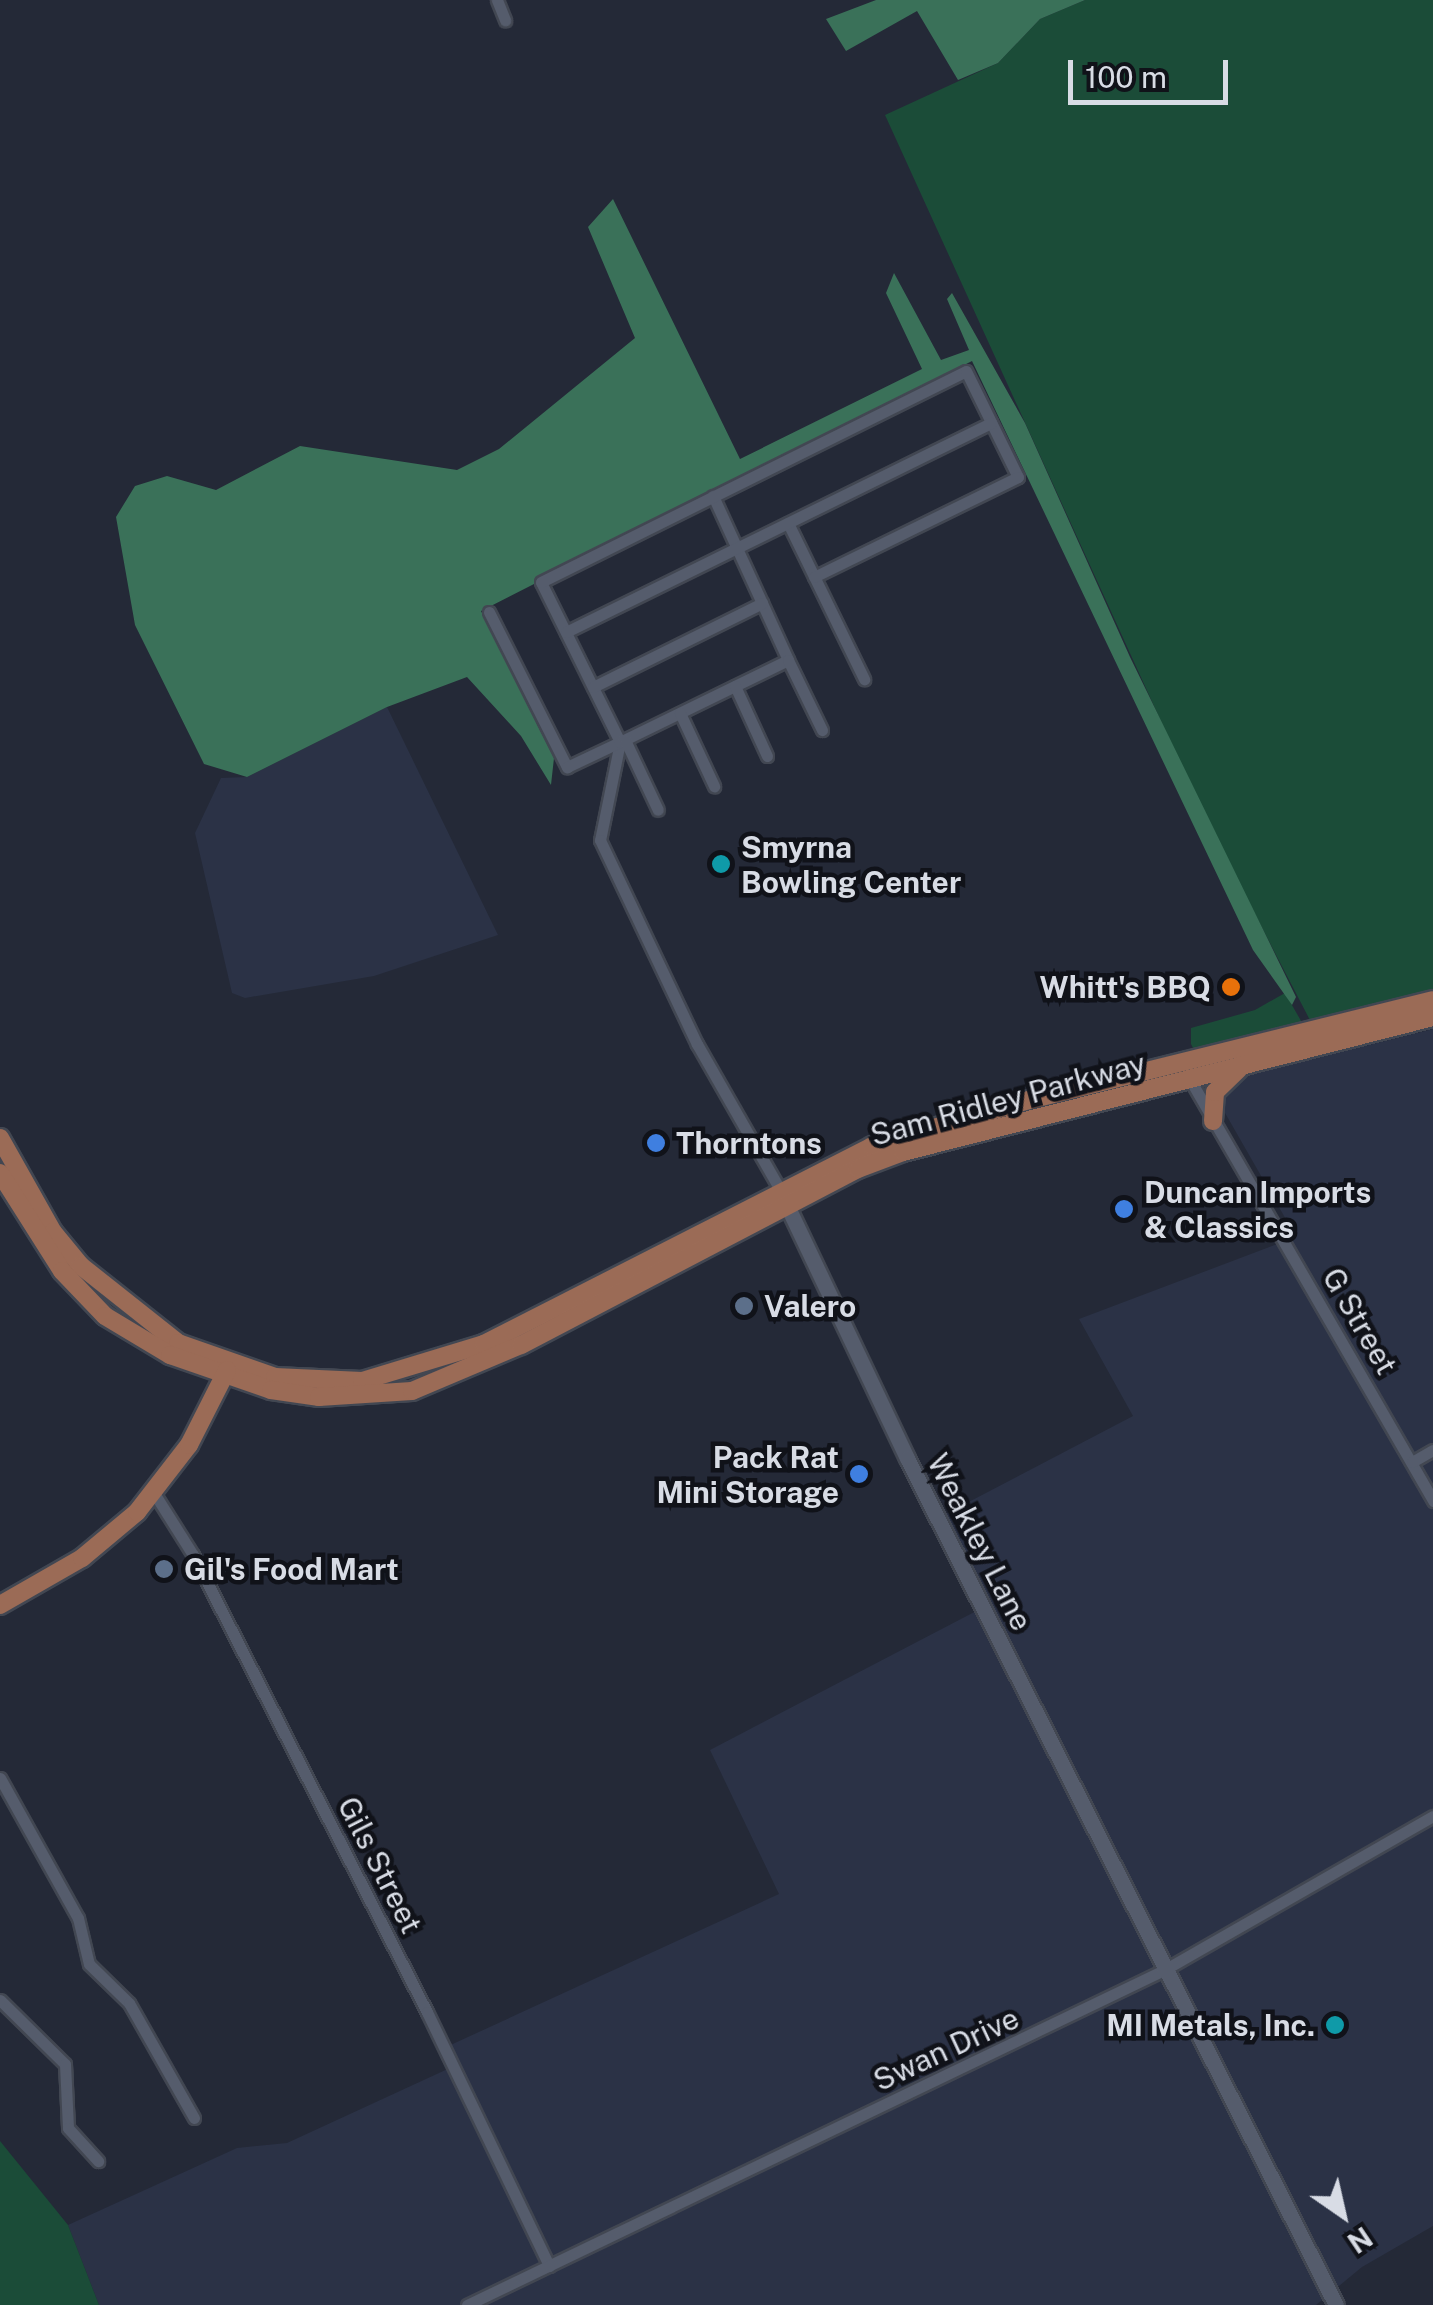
<!DOCTYPE html>
<style>
body{margin:0}
#map{position:relative;width:1433px;height:2305px;overflow:hidden;background:#242937;font-family:"Public Sans",sans-serif}
div>[style]{position:absolute}
[style*='--x']{left:calc(var(--x)*1px);top:calc(var(--y)*1px);width:calc(var(--w)*1px);rotate:calc(var(--a)*1deg)}
.built>*{inset:0;background:#2b3246}
.green>*{inset:0;background:#1b4c38}
.forest>*{inset:0;background:#3a7159}
.roads{filter:drop-shadow(2px 0 #424752) drop-shadow(-2px 0 #424752) drop-shadow(0 2px #424752) drop-shadow(0 -2px #424752)}
.street>*{height:11px;margin:-5.5px;padding:0 5.5px;transform-origin:5.5px;border-radius:5.5px;background:#555c6c}
.secondary>*{height:15px;margin:-7.5px;padding:0 7.5px;transform-origin:7.5px;border-radius:7.5px;background:#555c6c}
.primary>*{height:18px;margin:-9px;padding:0 9px;transform-origin:9px;border-radius:9px;background:#9b6b56}
.dots>*{width:28px;height:28px;translate:-50% -50%;box-sizing:border-box;border:5px solid #101219;border-radius:50%}
span{translate:-50% -50%;white-space:nowrap;text-align:center;line-height:1.15;-webkit-text-stroke:9px #101219;paint-order:stroke}
.poi-label{font-size:30px;color:#d8dce5;font-weight:700}
.left{translate:0 -50%;text-align:left}
.right{translate:-100% -50%;text-align:right}
.street-label{font-size:30px;color:#d8dce5}
.north{position:absolute;left:1293px;top:2165px;width:100px;height:100px;-webkit-text-stroke:8px #101219;paint-order:stroke;rotate:146deg;font-size:28px;font-weight:700;line-height:40px;text-align:center;color:#d8dce5}
.north::after{content:'';display:block;margin:auto;width:35px;height:45px;background:#d8dce5;clip-path:polygon(50% 0,100% 100%,50% 72%,0 100%)}
.scale{position:absolute;left:1068px;top:60px;width:160px;height:45px;box-sizing:border-box;border:5px solid #d8dce5;border-top:0;padding-left:12px;font-size:30px;line-height:35px;white-space:nowrap;color:#d8dce5;-webkit-text-stroke:8px #101219;paint-order:stroke}
</style>
<div id="map">
<div class="built">
<i style="clip-path:polygon(387px 707px,498px 935px,374px 976px,245px 998px,232px 993px,195px 833px,221px 778px,247px 777px)"></i>
<i style="clip-path:polygon(1433px 1029px,1433px 2226px,1362px 2267px,1316px 2305px,99px 2305px,68px 2225px,237px 2148px,287px 2143px,452px 2067px,444px 2048px,779px 1894px,710px 1750px,982px 1608px,938px 1518px,1133px 1416px,1079px 1319px,1296px 1237px,1209px 1085px)"></i>
</div>
<div class="green">
<i style="clip-path:polygon(1085px 0,1433px 0,1433px 994px,1313px 1026px,1205px 818px,885px 115px,998px 63px,1040px 19px)"></i>
<i style="clip-path:polygon(1285px 993px,1304px 1026px,1194px 1050px,1191px 1044px,1191px 1028px,1255px 1010px)"></i>
<i style="clip-path:polygon(0 2141px,68px 2225px,99px 2305px,0 2305px)"></i>
</div>
<div class="forest">
<i style="clip-path:polygon(876px 0,1085px 0,1040px 19px,998px 63px,958px 80px,917px 11px,846px 51px,826px 19px)"></i>
<i style="clip-path:polygon(613px 199px,740px 459px,922px 369px,886px 293px,894px 273px,941px 360px,969px 350px,947px 299px,952px 293px,1025px 423px,1130px 657px,1296px 997px,1292px 1005px,1253px 950px,972px 361px,481px 611px,554px 758px,551px 785px,521px 736px,467px 677px,387px 707px,247px 777px,204px 764px,135px 625px,116px 517px,135px 486px,167px 476px,216px 490px,300px 446px,457px 470px,499px 449px,635px 338px,588px 227px)"></i>
</div>
<div class="roads">
<div class="street">
<i style="--x:497;--y:0;--w:22;--a:68"></i>
<i style="--x:713;--y:496;--w:180;--a:65.4"></i>
<i style="--x:788;--y:660;--w:187;--a:154"></i>
<i style="--x:620;--y:742;--w:100;--a:101.5"></i>
<i style="--x:600;--y:840;--w:226;--a:64.6"></i>
<i style="--x:697;--y:1044;--w:166;--a:60.3"></i>
<i style="--x:788;--y:523;--w:174;--a:64"></i>
<i style="--x:489;--y:612;--w:174;--a:63.3"></i>
<i style="--x:567;--y:767;--w:59;--a:-25.3"></i>
<i style="--x:620;--y:742;--w:178;--a:-116.3"></i>
<i style="--x:541;--y:582;--w:474;--a:-26.4"></i>
<i style="--x:966;--y:371;--w:118;--a:63.9"></i>
<i style="--x:1018;--y:477;--w:227;--a:153.9"></i>
<i style="--x:566;--y:632;--w:474;--a:-26.2"></i>
<i style="--x:788;--y:660;--w:78;--a:64.1"></i>
<i style="--x:735;--y:686;--w:77;--a:65.4"></i>
<i style="--x:593;--y:687;--w:189;--a:-26.4"></i>
<i style="--x:680;--y:713;--w:81;--a:65"></i>
<i style="--x:625;--y:740;--w:77;--a:64.8"></i>
<i style="--x:1188;--y:1076;--w:491;--a:60"></i>
<i style="--x:1412;--y:1462;--w:24;--a:-30"></i>
<i style="--x:154;--y:1493;--w:73;--a:57.8"></i>
<i style="--x:193;--y:1555;--w:513;--a:62.89"></i>
<i style="--x:427;--y:2012;--w:282;--a:64.3"></i>
<i style="--x:0;--y:1778;--w:160;--a:60.9"></i>
<i style="--x:78;--y:1918;--w:47;--a:76.6"></i>
<i style="--x:89;--y:1964;--w:56;--a:44.3"></i>
<i style="--x:129;--y:2003;--w:132;--a:60.5"></i>
<i style="--x:0;--y:2000;--w:91;--a:44.6"></i>
<i style="--x:65;--y:2064;--w:64;--a:87.3"></i>
<i style="--x:68;--y:2128;--w:45;--a:47.7"></i>
<i style="--x:467;--y:2305;--w:773;--a:-25.67"></i>
<i style="--x:1164;--y:1970;--w:310;--a:-29.8"></i>
</div>
<div class="secondary">
<i style="--x:783;--y:1197;--w:289;--a:64.6"></i>
<i style="--x:907;--y:1458;--w:949;--a:63.14"></i>
</div>
<div class="primary">
<i style="--x:1213;--y:1121;--w:29;--a:-86"></i>
<i style="--x:1215;--y:1092;--w:33;--a:-44"></i>
<i style="--x:0;--y:1138;--w:108;--a:60.6"></i>
<i style="--x:53;--y:1232;--w:44;--a:50.5"></i>
<i style="--x:81;--y:1266;--w:124;--a:38.4"></i>
<i style="--x:178;--y:1343;--w:103;--a:19.3"></i>
<i style="--x:275;--y:1377;--w:87;--a:2.6"></i>
<i style="--x:362;--y:1381;--w:127;--a:-16.9"></i>
<i style="--x:484;--y:1344;--w:436;--a:-27"></i>
<i style="--x:872;--y:1146;--w:164;--a:-16.3"></i>
<i style="--x:1029;--y:1100;--w:416;--a:-13.9"></i>
<i style="--x:0;--y:1173;--w:116;--a:57.7"></i>
<i style="--x:62;--y:1271;--w:62;--a:46.3"></i>
<i style="--x:105;--y:1316;--w:76;--a:31"></i>
<i style="--x:170;--y:1355;--w:107;--a:19.1"></i>
<i style="--x:271;--y:1390;--w:49;--a:8.3"></i>
<i style="--x:319;--y:1397;--w:93;--a:-3.7"></i>
<i style="--x:412;--y:1391;--w:118;--a:-22.9"></i>
<i style="--x:521;--y:1345;--w:380;--a:-27.6"></i>
<i style="--x:858;--y:1169;--w:48;--a:-20.7"></i>
<i style="--x:903;--y:1152;--w:547;--a:-14.29"></i>
<i style="--x:0;--y:1605;--w:95;--a:-29.8"></i>
<i style="--x:82;--y:1558;--w:72;--a:-39.9"></i>
<i style="--x:137;--y:1512;--w:85;--a:-52.2"></i>
<i style="--x:189;--y:1445;--w:84;--a:-63.1"></i>
</div>
</div>
<div class="dots">
<i style="left:721px;top:864px;background:#0f9aa8"></i>
<i style="left:1231px;top:987px;background:#e8710a"></i>
<i style="left:656px;top:1143px;background:#3f7fe0"></i>
<i style="left:1124px;top:1209px;background:#3f7fe0"></i>
<i style="left:744px;top:1306px;background:#5c6f8a"></i>
<i style="left:859px;top:1474px;background:#3f7fe0"></i>
<i style="left:164px;top:1569px;background:#5c6f8a"></i>
<i style="left:1335px;top:2025px;background:#0f9aa8"></i>
</div>
<div class="poi-label">
<span class="left" style="left:741px;top:864px">Smyrna<br>Bowling Center</span>
<span class="right" style="left:1211px;top:987px">Whitt's BBQ</span>
<span class="left" style="left:676px;top:1143px">Thorntons</span>
<span class="left" style="left:1144px;top:1209px">Duncan Imports<br>&amp; Classics</span>
<span class="left" style="left:764px;top:1306px">Valero</span>
<span class="right" style="left:839px;top:1474px">Pack Rat<br>Mini Storage</span>
<span class="left" style="left:184px;top:1569px">Gil's Food Mart</span>
<span class="right" style="left:1315px;top:2025px">MI Metals, Inc.</span>
</div>
<div class="street-label">
<span style="left:1008px;top:1099px;rotate:-15deg">Sam Ridley Parkway</span>
<span style="left:1360px;top:1321px;rotate:60deg">G Street</span>
<span style="left:980px;top:1542px;rotate:63deg">Weakley Lane</span>
<span style="left:380px;top:1865px;rotate:63deg">Gils Street</span>
<span style="left:946px;top:2049px;rotate:-25deg">Swan Drive</span>
</div>
<div class="north">N</div>
<div class="scale">100 m</div>
</div>
